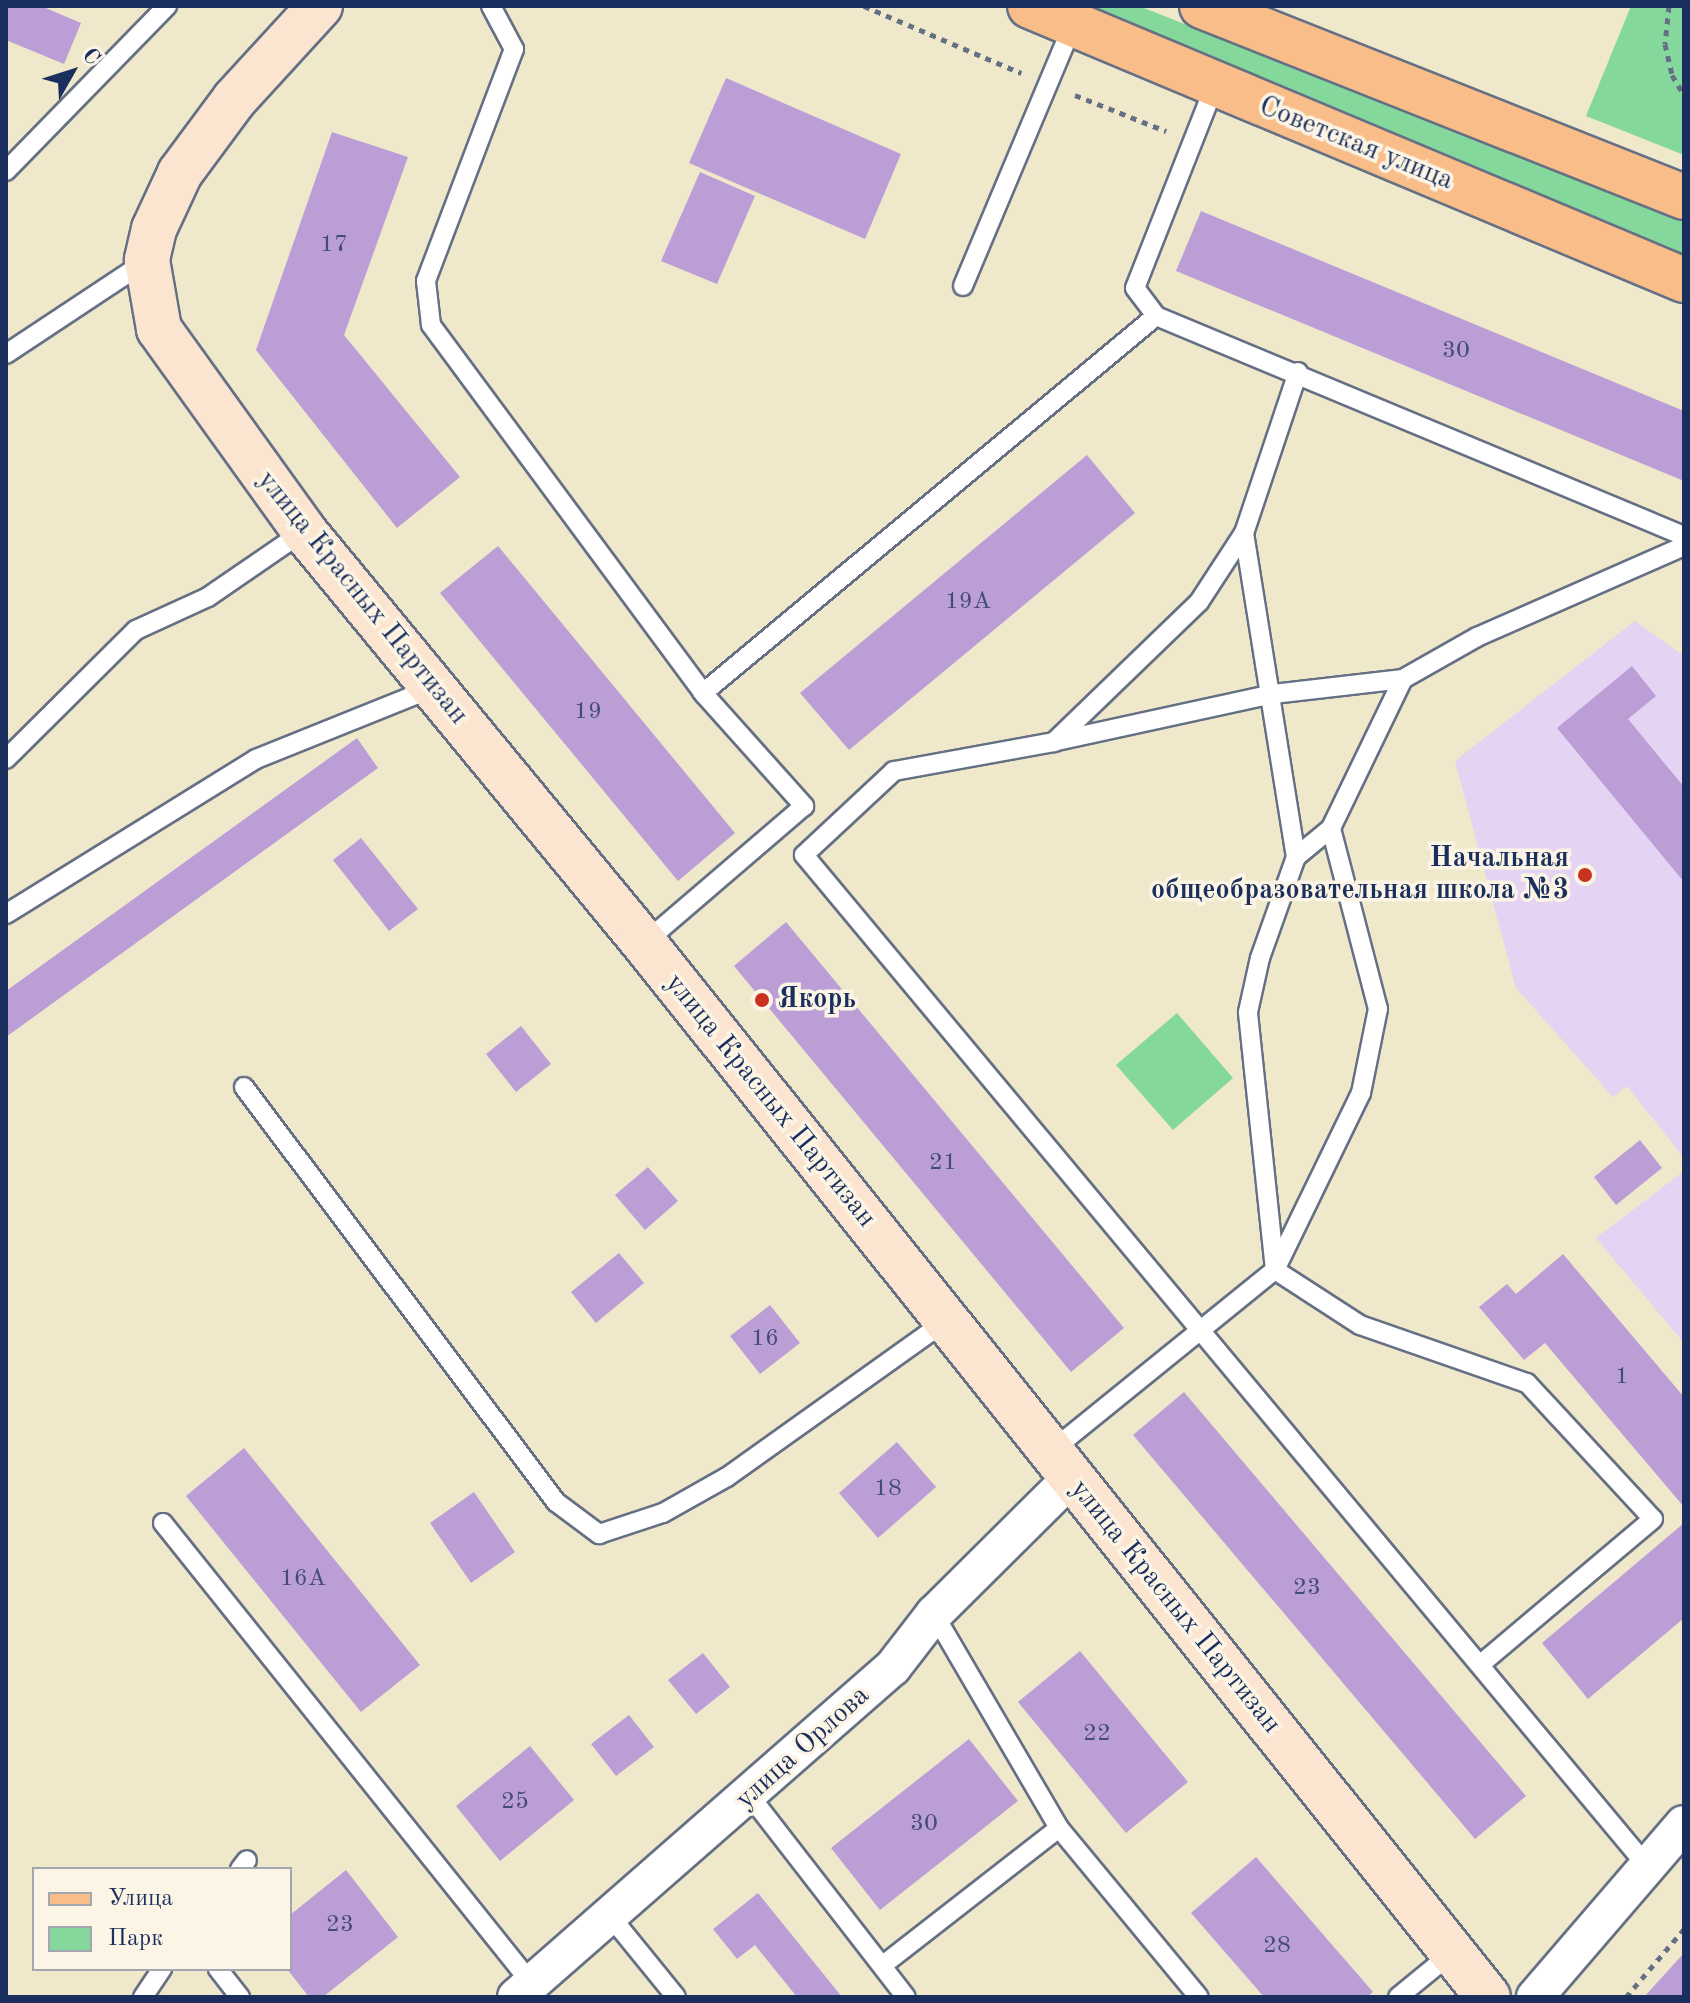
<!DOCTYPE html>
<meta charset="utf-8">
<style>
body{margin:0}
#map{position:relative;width:1690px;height:2003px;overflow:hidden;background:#efe8cb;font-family:"Old Standard TT",serif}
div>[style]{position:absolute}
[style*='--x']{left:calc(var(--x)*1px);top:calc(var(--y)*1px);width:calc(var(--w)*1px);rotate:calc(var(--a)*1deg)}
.built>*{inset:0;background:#e4d3f2}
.green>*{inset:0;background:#85d89b}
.building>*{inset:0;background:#bc9ed7}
.path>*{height:5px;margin-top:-2.5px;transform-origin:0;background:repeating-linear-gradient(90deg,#657084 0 6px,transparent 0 12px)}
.roads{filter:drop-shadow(2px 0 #657084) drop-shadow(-2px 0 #657084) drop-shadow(0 2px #657084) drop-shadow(0 -2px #657084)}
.lane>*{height:18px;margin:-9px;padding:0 9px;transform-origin:9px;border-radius:9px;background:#fff}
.street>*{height:36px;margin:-18px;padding:0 18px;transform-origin:18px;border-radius:18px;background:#fff}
.secondary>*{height:44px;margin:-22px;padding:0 22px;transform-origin:22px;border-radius:22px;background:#fce5d0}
.primary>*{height:44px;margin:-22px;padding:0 22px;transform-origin:22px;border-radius:22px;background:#f8bd89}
.dots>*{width:22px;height:22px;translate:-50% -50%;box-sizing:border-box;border:4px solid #fcf5e5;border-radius:50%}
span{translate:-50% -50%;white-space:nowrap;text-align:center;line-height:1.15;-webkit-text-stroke:7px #fcf5e5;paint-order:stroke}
.number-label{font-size:24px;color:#434b7c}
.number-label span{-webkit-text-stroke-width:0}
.street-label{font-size:28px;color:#1b2f5e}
.poi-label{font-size:28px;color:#1b2f5e;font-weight:700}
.right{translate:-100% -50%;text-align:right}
.left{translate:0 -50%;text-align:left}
.frame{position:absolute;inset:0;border:8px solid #1b2f5e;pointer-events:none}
.legend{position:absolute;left:32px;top:1867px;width:260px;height:104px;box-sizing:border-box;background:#fcf5e5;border:2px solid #a2a6af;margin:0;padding:10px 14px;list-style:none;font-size:24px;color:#1b2f5e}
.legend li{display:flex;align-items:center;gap:16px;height:40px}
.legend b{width:40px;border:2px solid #a2a6af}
.north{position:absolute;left:32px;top:32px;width:80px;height:80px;-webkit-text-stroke:6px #fcf5e5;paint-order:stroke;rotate:51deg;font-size:22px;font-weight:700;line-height:32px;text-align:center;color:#1b2f5e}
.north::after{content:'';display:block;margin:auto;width:28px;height:36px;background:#1b2f5e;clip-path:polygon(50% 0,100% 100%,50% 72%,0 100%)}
</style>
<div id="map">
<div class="built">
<i style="clip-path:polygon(1635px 621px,1684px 656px,1684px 1158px,1627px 1086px,1613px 1097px,1516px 988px,1455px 761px)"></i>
<i style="clip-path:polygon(1684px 1171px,1684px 1343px,1596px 1238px)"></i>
</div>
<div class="green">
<i style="clip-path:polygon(1097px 6px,1139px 6px,1684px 221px,1684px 260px,1092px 15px)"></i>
<i style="clip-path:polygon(1631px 6px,1684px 6px,1684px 155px,1586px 116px)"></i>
<i style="clip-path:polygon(1177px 1013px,1233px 1078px,1173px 1130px,1116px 1065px)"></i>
</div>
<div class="building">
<i style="clip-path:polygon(6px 6px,41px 6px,81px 23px,64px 64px,6px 40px)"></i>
<i style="clip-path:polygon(726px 78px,901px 154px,865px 239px,689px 163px)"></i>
<i style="clip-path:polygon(332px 132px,408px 157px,344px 335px,460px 477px,397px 528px,256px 350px)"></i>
<i style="clip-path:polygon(700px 172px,755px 196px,717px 284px,661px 261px)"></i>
<i style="clip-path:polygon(1201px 211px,1684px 411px,1684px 481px,1176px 271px)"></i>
<i style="clip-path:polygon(1087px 455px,1135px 513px,849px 750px,800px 693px)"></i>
<i style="clip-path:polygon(498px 546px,735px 833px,678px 881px,440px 593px)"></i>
<i style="clip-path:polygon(1632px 666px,1656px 696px,1628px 719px,1684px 787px,1684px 882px,1557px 728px)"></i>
<i style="clip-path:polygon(357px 738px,378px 768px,6px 1037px,6px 991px)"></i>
<i style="clip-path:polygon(361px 838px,418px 909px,389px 931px,333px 860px)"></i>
<i style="clip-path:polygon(786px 922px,1124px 1328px,1071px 1372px,734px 966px)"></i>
<i style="clip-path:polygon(521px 1026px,551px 1064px,516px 1092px,486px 1054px)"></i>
<i style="clip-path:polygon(1640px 1140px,1662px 1168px,1616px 1205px,1594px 1177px)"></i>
<i style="clip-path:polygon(648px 1167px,678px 1201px,645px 1230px,615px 1195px)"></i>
<i style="clip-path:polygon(619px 1253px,644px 1283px,596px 1323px,571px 1292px)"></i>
<i style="clip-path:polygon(1563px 1254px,1684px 1397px,1684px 1507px,1545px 1343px,1524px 1360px,1479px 1307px,1507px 1284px,1516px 1294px)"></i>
<i style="clip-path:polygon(770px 1305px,800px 1343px,760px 1374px,730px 1336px)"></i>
<i style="clip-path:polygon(1184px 1392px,1526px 1796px,1475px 1839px,1133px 1435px)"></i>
<i style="clip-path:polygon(897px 1442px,936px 1487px,878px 1538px,839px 1493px)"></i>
<i style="clip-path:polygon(244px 1448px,420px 1665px,361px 1712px,186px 1496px)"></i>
<i style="clip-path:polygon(474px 1492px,515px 1552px,471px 1583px,430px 1523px)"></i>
<i style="clip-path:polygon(1684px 1523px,1684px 1618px,1588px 1699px,1542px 1643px)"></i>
<i style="clip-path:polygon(1080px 1651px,1188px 1782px,1126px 1833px,1018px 1702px)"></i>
<i style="clip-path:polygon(703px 1653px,730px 1687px,696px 1714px,668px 1680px)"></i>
<i style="clip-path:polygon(629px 1715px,654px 1747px,616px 1776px,591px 1744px)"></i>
<i style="clip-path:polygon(969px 1739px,1018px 1801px,880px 1910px,831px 1848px)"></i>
<i style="clip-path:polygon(530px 1746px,574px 1800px,500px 1861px,456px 1806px)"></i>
<i style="clip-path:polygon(1256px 1857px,1373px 1992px,1367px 1997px,1264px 1997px,1191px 1913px)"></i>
<i style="clip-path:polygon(346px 1870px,398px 1937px,323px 1997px,309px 1997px,287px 1969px,290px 1915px)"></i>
<i style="clip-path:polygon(758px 1893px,842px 1997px,797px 1997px,755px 1945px,737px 1959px,713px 1929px)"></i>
<i style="clip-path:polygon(1684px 1953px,1684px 1997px,1644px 1997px)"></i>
</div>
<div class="path">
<i style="--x:864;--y:6;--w:171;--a:23.1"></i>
<i style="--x:1669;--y:6;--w:38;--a:96"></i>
<i style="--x:1665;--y:44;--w:32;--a:77"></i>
<i style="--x:1672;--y:75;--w:23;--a:59"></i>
<i style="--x:1075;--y:95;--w:98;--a:21.6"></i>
<i style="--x:1626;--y:1997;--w:89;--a:-49.5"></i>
</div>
<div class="roads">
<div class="lane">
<i style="--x:491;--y:6;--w:49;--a:61.9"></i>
<i style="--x:514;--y:49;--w:248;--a:110.8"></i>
<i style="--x:426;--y:281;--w:44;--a:83.5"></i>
<i style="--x:431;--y:325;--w:458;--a:53.5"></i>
<i style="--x:703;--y:693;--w:152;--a:48.2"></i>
<i style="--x:804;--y:806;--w:211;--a:139.4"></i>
<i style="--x:1215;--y:85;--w:218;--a:111.5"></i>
<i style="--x:1135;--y:288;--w:35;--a:53"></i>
<i style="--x:1156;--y:316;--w:572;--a:22.62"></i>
<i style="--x:6;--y:171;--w:231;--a:-45.7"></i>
<i style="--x:963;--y:286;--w:281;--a:-67.2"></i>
<i style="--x:6;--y:354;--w:167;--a:-33.5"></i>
<i style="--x:1298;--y:372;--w:170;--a:108.5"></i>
<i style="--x:1244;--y:533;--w:82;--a:123.1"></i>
<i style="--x:1199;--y:602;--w:202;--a:136"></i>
<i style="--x:1054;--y:742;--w:163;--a:169.7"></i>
<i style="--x:894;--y:771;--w:123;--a:137"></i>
<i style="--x:804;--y:855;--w:1315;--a:50.18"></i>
<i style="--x:1244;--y:533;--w:328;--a:80.9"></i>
<i style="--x:703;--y:693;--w:589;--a:-39.77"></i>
<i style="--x:1057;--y:741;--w:221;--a:-12.3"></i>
<i style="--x:1273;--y:694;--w:131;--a:-6.6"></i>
<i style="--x:1403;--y:679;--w:85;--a:-29.6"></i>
<i style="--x:1477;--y:637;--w:226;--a:-23.7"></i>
<i style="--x:6;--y:759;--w:183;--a:-44.8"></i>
<i style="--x:136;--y:630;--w:79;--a:-24.6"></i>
<i style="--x:208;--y:597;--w:116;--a:-34.5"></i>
<i style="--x:6;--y:914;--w:294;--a:-31.8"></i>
<i style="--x:256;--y:759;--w:191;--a:-21.9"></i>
<i style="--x:244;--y:1087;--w:519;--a:53.06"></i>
<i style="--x:556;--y:1502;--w:54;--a:36.7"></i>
<i style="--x:599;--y:1534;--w:67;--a:-18.2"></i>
<i style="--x:663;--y:1513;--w:73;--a:-29.4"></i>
<i style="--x:727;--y:1477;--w:269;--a:-35.5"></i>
<i style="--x:1275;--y:1270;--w:259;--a:-96"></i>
<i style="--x:1248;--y:1012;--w:55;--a:-77.5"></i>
<i style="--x:1260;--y:958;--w:107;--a:-70.4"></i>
<i style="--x:1296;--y:857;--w:45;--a:-39.6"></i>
<i style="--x:1331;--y:828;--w:165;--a:-64.2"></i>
<i style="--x:1275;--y:1270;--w:197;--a:-64.1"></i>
<i style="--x:1361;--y:1093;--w:86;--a:-78.6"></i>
<i style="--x:1378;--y:1009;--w:187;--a:-104.6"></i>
<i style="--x:1050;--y:1452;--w:289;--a:-39"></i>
<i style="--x:1275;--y:1270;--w:101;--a:32.9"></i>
<i style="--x:1360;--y:1325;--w:177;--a:19.2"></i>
<i style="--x:1527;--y:1383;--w:185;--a:47.2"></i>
<i style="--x:1653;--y:1519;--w:224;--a:139.9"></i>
<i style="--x:163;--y:1523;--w:590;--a:51.33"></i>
<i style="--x:934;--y:1614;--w:248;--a:59.7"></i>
<i style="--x:1059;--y:1828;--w:219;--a:50.4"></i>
<i style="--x:750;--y:1796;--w:254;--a:52.2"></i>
<i style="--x:240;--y:1869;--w:11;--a:-52"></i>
<i style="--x:611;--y:1917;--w:103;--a:50.9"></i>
<i style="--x:883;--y:1965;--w:223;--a:-37.9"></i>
<i style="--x:218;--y:1969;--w:36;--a:52"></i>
<i style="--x:143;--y:1997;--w:34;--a:-56"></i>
<i style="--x:1398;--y:1997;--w:70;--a:-39.2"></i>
</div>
<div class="street">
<i style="--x:516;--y:1997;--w:501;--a:-41.2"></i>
<i style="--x:893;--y:1667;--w:67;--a:-52.3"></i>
<i style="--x:934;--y:1614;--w:193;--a:-44.8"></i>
<i style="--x:1535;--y:1997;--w:228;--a:-49.3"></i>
</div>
<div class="secondary">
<i style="--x:320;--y:6;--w:127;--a:132.5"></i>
<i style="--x:234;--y:100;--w:91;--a:126.5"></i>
<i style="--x:180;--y:173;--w:62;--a:114.9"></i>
<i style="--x:154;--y:229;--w:32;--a:103"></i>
<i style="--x:147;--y:260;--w:70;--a:80.1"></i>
<i style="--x:159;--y:329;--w:249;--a:54.3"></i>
<i style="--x:304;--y:531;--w:534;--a:50.47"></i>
<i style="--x:644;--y:943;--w:1350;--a:51.31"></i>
</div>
<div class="primary">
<i style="--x:1030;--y:6;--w:709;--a:22.73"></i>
<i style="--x:1202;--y:6;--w:518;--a:21.62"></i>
</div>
</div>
<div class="dots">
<i style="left:1585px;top:875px;background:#c8321e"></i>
<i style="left:762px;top:1000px;background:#c8321e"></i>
</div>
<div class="number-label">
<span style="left:334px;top:246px">17</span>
<span style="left:1456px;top:352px">30</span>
<span style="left:968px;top:603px">19А</span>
<span style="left:588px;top:713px">19</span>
<span style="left:943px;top:1164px">21</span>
<span style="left:765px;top:1340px">16</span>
<span style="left:1622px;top:1378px">1</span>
<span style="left:888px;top:1490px">18</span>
<span style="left:303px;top:1580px">16А</span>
<span style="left:1307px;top:1589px">23</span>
<span style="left:1097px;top:1735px">22</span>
<span style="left:515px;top:1803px">25</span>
<span style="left:924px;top:1825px">30</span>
<span style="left:340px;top:1926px">23</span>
<span style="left:1277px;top:1947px">28</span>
</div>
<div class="street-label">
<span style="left:1356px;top:144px;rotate:22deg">Советская улица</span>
<span style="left:362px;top:598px;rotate:51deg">улица Красных Партизан</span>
<span style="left:770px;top:1101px;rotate:51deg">улица Красных Партизан</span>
<span style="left:1175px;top:1607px;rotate:51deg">улица Красных Партизан</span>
<span style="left:803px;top:1748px;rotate:-42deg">улица Орлова</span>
</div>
<div class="poi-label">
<span class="right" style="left:1569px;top:875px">Начальная<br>общеобразовательная школа №3</span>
<span class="left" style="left:778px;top:1000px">Якорь</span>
</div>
<div class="frame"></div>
<ul class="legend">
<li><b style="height:10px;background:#f8bd89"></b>Улица</li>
<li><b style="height:22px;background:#85d89b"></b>Парк</li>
</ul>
<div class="north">С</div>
</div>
